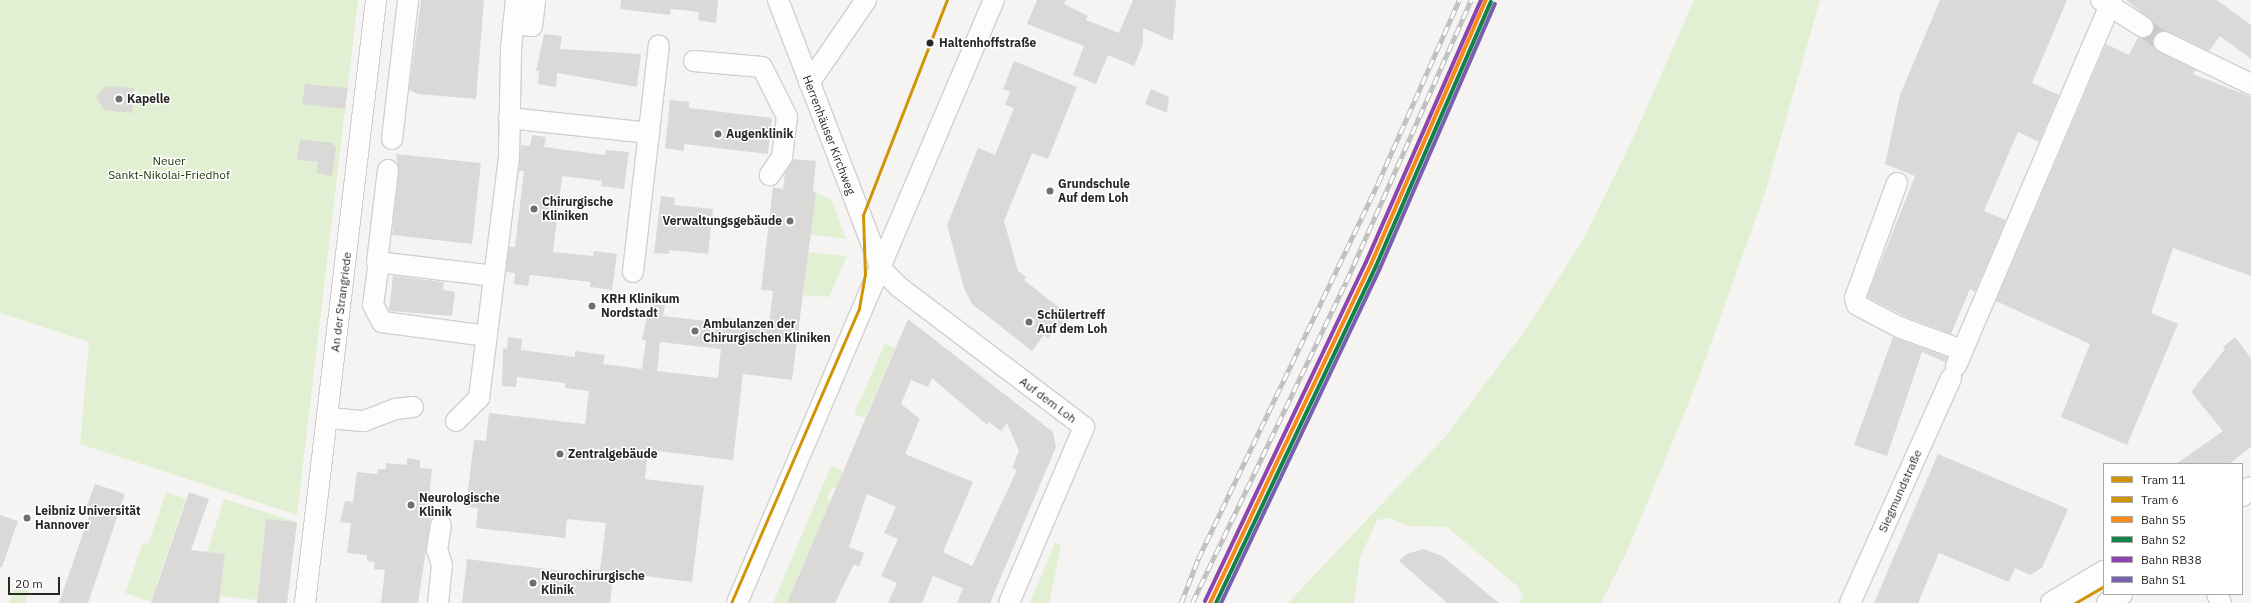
<!DOCTYPE html>
<meta charset="utf-8">
<style>
body{margin:0}
#map{position:relative;width:2251px;height:603px;overflow:hidden;background:#f6f4f2;font-family:"IBM Plex Sans",sans-serif}
div>[style]{position:absolute}
[style*='--x']{left:calc(var(--x)*1px);top:calc(var(--y)*1px);width:calc(var(--w)*1px);rotate:calc(var(--a)*1deg)}
.green>*{inset:0;background:#e1f0d3}
.building>*{inset:0;background:#dbd9d8}
.minor-tunnel>*{height:20px;margin-top:-10px;transform-origin:0;background:repeating-linear-gradient(90deg,#cdcbc9 0 20px,transparent 0 30px)}
.roads{filter:drop-shadow(1px 0 #d2d0cf) drop-shadow(-1px 0 #d2d0cf) drop-shadow(0 1px #d2d0cf) drop-shadow(0 -1px #d2d0cf)}
.minor>*{height:20px;margin:-10px;padding:0 10px;transform-origin:10px;border-radius:10px;background:#fefdfd}
.major>*{height:22px;margin:-11px;padding:0 11px;transform-origin:11px;border-radius:11px;background:#fefdfd}
.rail>*{height:4.5px;margin-top:-2.25px;transform-origin:0;background:repeating-linear-gradient(90deg,#fff 0 9px,#bebebd 0 18px);box-sizing:border-box;border-block:1px solid #bebebd}
.rail-1>*{height:4px;margin:-2px;padding:0 2px;transform-origin:2px;border-radius:2px;background:#f78a18}
.rail-2>*{height:4px;margin:-2px;padding:0 2px;transform-origin:2px;border-radius:2px;background:#118349}
.rail-3>*{height:4px;margin:-2px;padding:0 2px;transform-origin:2px;border-radius:2px;background:#8e44ad}
.rail-4>*{height:4px;margin:-2px;padding:0 2px;transform-origin:2px;border-radius:2px;background:#7760b0}
.tram-1>*{height:3px;margin:-1.5px;padding:0 1.5px;transform-origin:1.5px;border-radius:1.5px;background:#cf9507}
.tram-2>*{height:3px;margin:-1.5px;padding:0 1.5px;transform-origin:1.5px;border-radius:1.5px;background:#cf9507}
.dots>*{width:11px;height:11px;translate:-50% -50%;box-sizing:border-box;border:2px solid #fff;border-radius:50%}
span{translate:-50% -50%;white-space:nowrap;text-align:center;line-height:1.15;-webkit-text-stroke:3px #fff;paint-order:stroke}
.stop-label{font-size:12px;color:#292825;font-weight:700}
.left{translate:0 -50%;text-align:left}
.poi-label{font-size:12px;color:#292825;font-weight:700}
.right{translate:-100% -50%;text-align:right}
.street-label{font-size:12px;color:#292825}
.park-label{font-size:12px;color:#22370d}
.legend{position:absolute;left:2103px;top:463px;width:140px;height:132px;box-sizing:border-box;background:#fff;border:1px solid #a9a9a8;margin:0;padding:5px 7px;list-style:none;font-size:12px;color:#292825}
.legend li{display:flex;align-items:center;gap:8px;height:20px}
.legend b{width:20px;border:1px solid #a9a9a8}
.scale{position:absolute;left:8px;top:577px;width:52px;height:18px;box-sizing:border-box;border:2px solid #292825;border-top:0;padding-left:5px;font-size:12px;line-height:14px;white-space:nowrap;color:#292825;-webkit-text-stroke:3px #fff;paint-order:stroke}
</style>
<div id="map">
<div class="green">
<i style="clip-path:polygon(0 0,358px 0,297px 515px,80px 444px,89px 342px,0 313px)"></i>
<i style="clip-path:polygon(1694px 0,1820px 0,1766px 190px,1698px 380px,1629px 547px,1601px 603px,1519px 603px,1523px 595px,1517px 586px,1447px 527px,1409px 526px,1390px 518px,1377px 520px,1360px 558px,1354px 603px,1288px 603px,1445px 437px,1524px 332px,1583px 240px,1635px 134px)"></i>
<i style="clip-path:polygon(816px 193px,831px 199px,846px 239px,809px 234px)"></i>
<i style="clip-path:polygon(807px 252px,847px 256px,829px 297px,803px 295px)"></i>
<i style="clip-path:polygon(885px 343px,895px 348px,865px 418px,854px 414px)"></i>
<i style="clip-path:polygon(831px 466px,843px 471px,836px 488px,832px 487px,827px 498px,831px 500px,787px 603px,773px 603px)"></i>
<i style="clip-path:polygon(166px 492px,186px 499px,156px 586px,176px 593px,156px 603px,125px 593px,143px 543px,148px 545px)"></i>
<i style="clip-path:polygon(224px 499px,297px 522px,266px 519px,257px 600px,220px 596px,225px 554px,207px 552px)"></i>
<i style="clip-path:polygon(1055px 542px,1061px 546px,1049px 603px,1030px 603px)"></i>
<i style="clip-path:polygon(15px 587px,29px 591px,25px 603px,9px 603px)"></i>
</div>
<div class="building">
<i style="clip-path:polygon(421px 0,484px 0,476px 99px,418px 94px,409px 90px)"></i>
<i style="clip-path:polygon(621px 0,718px 0,716px 23px,698px 20px,699px 12px,671px 9px,672px 1px,670px 15px,620px 9px)"></i>
<i style="clip-path:polygon(1037px 0,1066px 0,1064px 4px,1088px 16px,1086px 20px,1119px 33px,1133px 0,1176px 0,1173px 41px,1143px 28px,1143px 44px,1134px 66px,1108px 55px,1096px 84px,1073px 75px,1084px 46px,1027px 24px)"></i>
<i style="clip-path:polygon(1940px 0,2067px 0,2032px 83px,2059px 95px,2039px 142px,2018px 132px,1984px 211px,2006px 220px,1975px 292px,1970px 289px,1951px 334px,1904px 316px,1867px 297px,1915px 176px,1885px 164px,1900px 95px)"></i>
<i style="clip-path:polygon(2126px 0,2217px 0,2251px 25px,2251px 59px,2220px 36px,2209px 51px,2169px 32px,2158px 32px,2154px 37px,2155px 49px,2196px 70px,2193px 74px,2251px 97px,2251px 276px,2173px 248px,2151px 313px,2178px 324px,2127px 445px,2061px 417px,2090px 344px,1996px 301px,2106px 44px,2129px 55px,2138px 37px,2148px 37px,2153px 33px,2153px 21px)"></i>
<i style="clip-path:polygon(544px 34px,562px 36px,560px 49px,641px 54px,637px 87px,557px 73px,556px 87px,538px 84px,539px 71px,536px 71px)"></i>
<i style="clip-path:polygon(1014px 61px,1077px 87px,1048px 159px,1032px 153px,1004px 221px,1018px 271px,1026px 277px,1024px 280px,1071px 317px,1061px 331px,1057px 328px,1048px 338px,1044px 335px,1032px 351px,972px 304px,964px 288px,947px 225px,978px 148px,995px 155px,1014px 108px,1005px 105px,1010px 92px,1003px 89px)"></i>
<i style="clip-path:polygon(305px 84px,348px 88px,345px 109px,302px 104px)"></i>
<i style="clip-path:polygon(106px 86px,134px 88px,132px 113px,104px 110px,96px 96px)"></i>
<i style="clip-path:polygon(1151px 89px,1169px 97px,1167px 113px,1145px 104px)"></i>
<i style="clip-path:polygon(670px 100px,689px 102px,689px 108px,772px 118px,768px 154px,684px 144px,684px 151px,665px 148px)"></i>
<i style="clip-path:polygon(532px 135px,546px 137px,544px 147px,605px 155px,606px 150px,629px 152px,624px 189px,601px 186px,602px 181px,562px 176px,553px 252px,593px 256px,594px 251px,617px 254px,612px 290px,590px 287px,590px 282px,530px 275px,528px 286px,514px 284px,515px 273px,506px 272px,509px 247px,515px 247px,524px 171px,519px 171px,521px 145px,530px 146px)"></i>
<i style="clip-path:polygon(300px 139px,332px 143px,336px 148px,332px 176px,317px 173px,318px 162px,297px 160px)"></i>
<i style="clip-path:polygon(396px 154px,481px 163px,472px 244px,392px 235px,399px 171px)"></i>
<i style="clip-path:polygon(evenodd,793px 159px,816px 161px,813px 192px,816px 193px,792px 380px,743px 374px,733px 460px,648px 450px,645px 479px,704px 486px,692px 582px,614px 572px,610px 603px,462px 603px,467px 559px,579px 573px,580px 568px,600px 570px,606px 523px,567px 519px,565px 538px,476px 528px,478px 508px,466px 507px,474px 440px,486px 441px,489px 413px,585px 424px,589px 391px,565px 388px,565px 383px,517px 377px,516px 387px,502px 386px,503px 348px,507px 349px,508px 337px,522px 339px,521px 350px,575px 357px,575px 351px,605px 355px,603px 364px,642px 369px,646px 340px,642px 340px,650px 303px,665px 305px,663px 316px,724px 323px,725px 318px,769px 323px,773px 291px,761px 290px,773px 187px,783px 189px,785px 173px,793px 159px,660px 342px,721px 349px,718px 378px,657px 371px,660px 342px)"></i>
<i style="clip-path:polygon(661px 196px,675px 198px,674px 205px,713px 209px,708px 254px,669px 250px,669px 254px,654px 253px)"></i>
<i style="clip-path:polygon(393px 276px,444px 282px,443px 290px,455px 292px,452px 316px,389px 311px)"></i>
<i style="clip-path:polygon(evenodd,908px 319px,1053px 432px,1056px 447px,990px 603px,957px 603px,963px 588px,933px 576px,922px 603px,888px 603px,897px 583px,881px 576px,898px 539px,884px 533px,896px 507px,867px 494px,849px 547px,864px 553px,859px 567px,854px 564px,835px 603px,787px 603px,908px 319px,932px 378px,987px 425px,989px 422px,1001px 431px,1007px 423px,1019px 451px,1012px 468px,1017px 470px,972px 566px,943px 552px,973px 482px,905px 454px,920px 419px,901px 404px,911px 380px,928px 387px,932px 378px)"></i>
<i style="clip-path:polygon(1893px 337px,1947px 357px,1945px 362px,1922px 352px,1887px 456px,1854px 445px)"></i>
<i style="clip-path:polygon(2235px 337px,2251px 358px,2251px 447px,2229px 464px,2176px 464px,2223px 431px,2191px 392px,2225px 349px,2223px 347px)"></i>
<i style="clip-path:polygon(1938px 454px,2068px 509px,2042px 568px,2030px 575px,2015px 568px,2009px 582px,1939px 553px,1918px 603px,1874px 603px)"></i>
<i style="clip-path:polygon(407px 458px,420px 460px,420px 468px,432px 469px,427px 516px,431px 516px,418px 603px,381px 603px,385px 570px,374px 569px,375px 562px,367px 561px,367px 555px,347px 553px,351px 523px,340px 522px,345px 501px,353px 502px,357px 472px,377px 474px,378px 469px,386px 469px,386px 463px,407px 465px)"></i>
<i style="clip-path:polygon(95px 484px,125px 494px,88px 603px,59px 603px,89px 516px,84px 514px)"></i>
<i style="clip-path:polygon(189px 492px,209px 499px,191px 550px,225px 554px,219px 603px,151px 603px)"></i>
<i style="clip-path:polygon(0 515px,18px 521px,2px 567px,0 567px)"></i>
<i style="clip-path:polygon(266px 519px,297px 522px,287px 603px,257px 603px)"></i>
<i style="clip-path:polygon(1424px 549px,1442px 556px,1499px 603px,1447px 603px,1399px 561px,1406px 554px)"></i>
</div>
<div class="minor-tunnel">
<i style="--x:2143;--y:27;--w:26;--a:36"></i>
</div>
<div class="roads">
<div class="minor">
<i style="--x:778;--y:0;--w:288;--a:69"></i>
<i style="--x:881;--y:269;--w:25;--a:45"></i>
<i style="--x:899;--y:287;--w:232;--a:37.1"></i>
<i style="--x:1084;--y:427;--w:191;--a:113.1"></i>
<i style="--x:2101;--y:0;--w:50;--a:32.7"></i>
<i style="--x:513;--y:24;--w:19;--a:6"></i>
<i style="--x:532;--y:26;--w:26;--a:-83"></i>
<i style="--x:2164;--y:42;--w:97;--a:25.8"></i>
<i style="--x:694;--y:61;--w:68;--a:5"></i>
<i style="--x:762;--y:67;--w:56;--a:63.4"></i>
<i style="--x:787;--y:117;--w:40;--a:97.1"></i>
<i style="--x:782;--y:157;--w:22;--a:124"></i>
<i style="--x:809;--y:83;--w:101;--a:-55.5"></i>
<i style="--x:509;--y:118;--w:141;--a:6.1"></i>
<i style="--x:392;--y:139;--w:140;--a:-83.4"></i>
<i style="--x:388;--y:170;--w:93;--a:96.8"></i>
<i style="--x:377;--y:262;--w:118;--a:6.8"></i>
<i style="--x:1897;--y:183;--w:122;--a:110.1"></i>
<i style="--x:1855;--y:298;--w:7;--a:74"></i>
<i style="--x:1857;--y:305;--w:47;--a:27.6"></i>
<i style="--x:1899;--y:327;--w:67;--a:20.1"></i>
<i style="--x:379;--y:262;--w:43;--a:97.9"></i>
<i style="--x:373;--y:305;--w:19;--a:62"></i>
<i style="--x:382;--y:322;--w:106;--a:7.6"></i>
<i style="--x:633;--y:272;--w:228;--a:-83.5"></i>
<i style="--x:1956;--y:366;--w:398;--a:-66.9"></i>
<i style="--x:328;--y:418;--w:36;--a:5"></i>
<i style="--x:364;--y:421;--w:34;--a:-21"></i>
<i style="--x:396;--y:409;--w:17;--a:-7"></i>
<i style="--x:456;--y:421;--w:33;--a:-45"></i>
<i style="--x:479;--y:398;--w:243;--a:-82.9"></i>
<i style="--x:509;--y:157;--w:108;--a:-88.9"></i>
<i style="--x:511;--y:49;--w:49;--a:-84.2"></i>
<i style="--x:2217;--y:594;--w:10;--a:66"></i>
<i style="--x:305;--y:603;--w:607;--a:-83.28"></i>
<i style="--x:438;--y:603;--w:38;--a:-84"></i>
<i style="--x:442;--y:565;--w:16;--a:-108"></i>
<i style="--x:437;--y:550;--w:25;--a:-81"></i>
<i style="--x:737;--y:603;--w:655;--a:-66.92"></i>
<i style="--x:1850;--y:603;--w:247;--a:-65.8"></i>
</div>
<div class="major">
<i style="--x:2242;--y:495;--w:11;--a:-38"></i>
<i style="--x:2052;--y:603;--w:61;--a:-30.8"></i>
<i style="--x:2108;--y:603;--w:16;--a:-35"></i>
</div>
</div>
<div class="rail">
<i style="--x:1181;--y:603;--w:47;--a:-68.9"></i>
<i style="--x:1198;--y:559;--w:417;--a:-64.4"></i>
<i style="--x:1378;--y:183;--w:200;--a:-66.1"></i>
<i style="--x:1192;--y:603;--w:356;--a:-64.4"></i>
<i style="--x:1346;--y:282;--w:308;--a:-66.1"></i>
</div>
<div class="rail-1">
<i style="--x:1210;--y:603;--w:375;--a:-64.6"></i>
<i style="--x:1371;--y:264;--w:288;--a:-66.5"></i>
</div>
<div class="rail-2">
<i style="--x:1216;--y:603;--w:373;--a:-64.6"></i>
<i style="--x:1376;--y:266;--w:288;--a:-66.5"></i>
</div>
<div class="rail-3">
<i style="--x:1205;--y:601;--w:375;--a:-64.6"></i>
<i style="--x:1366;--y:262;--w:286;--a:-66.3"></i>
</div>
<div class="rail-4">
<i style="--x:1221;--y:603;--w:371;--a:-64.6"></i>
<i style="--x:1380;--y:268;--w:288;--a:-66.5"></i>
</div>
<div class="tram-1">
<i style="--x:731;--y:603;--w:322;--a:-66.5"></i>
<i style="--x:859;--y:308;--w:34;--a:-80"></i>
<i style="--x:865;--y:275;--w:60;--a:-91.9"></i>
<i style="--x:863;--y:215;--w:231;--a:-68.7"></i>
</div>
<div class="tram-2">
<i style="--x:2075;--y:603;--w:34;--a:-30"></i>
</div>
<div class="dots">
<i style="left:930px;top:43px;background:#292825"></i>
<i style="left:119px;top:99px;background:#716f6d"></i>
<i style="left:718px;top:134px;background:#716f6d"></i>
<i style="left:1050px;top:191px;background:#716f6d"></i>
<i style="left:534px;top:209px;background:#716f6d"></i>
<i style="left:790px;top:221px;background:#716f6d"></i>
<i style="left:592px;top:306px;background:#716f6d"></i>
<i style="left:1029px;top:322px;background:#716f6d"></i>
<i style="left:695px;top:331px;background:#716f6d"></i>
<i style="left:560px;top:454px;background:#716f6d"></i>
<i style="left:411px;top:505px;background:#716f6d"></i>
<i style="left:27px;top:518px;background:#716f6d"></i>
<i style="left:533px;top:583px;background:#716f6d"></i>
</div>
<div class="stop-label">
<span class="left" style="left:939px;top:43px">Haltenhoffstraße</span>
</div>
<div class="poi-label">
<span class="left" style="left:127px;top:99px">Kapelle</span>
<span class="left" style="left:726px;top:134px">Augenklinik</span>
<span class="left" style="left:1058px;top:191px">Grundschule<br>Auf dem Loh</span>
<span class="left" style="left:542px;top:209px">Chirurgische<br>Kliniken</span>
<span class="right" style="left:782px;top:221px">Verwaltungsgebäude</span>
<span class="left" style="left:601px;top:306px">KRH Klinikum<br>Nordstadt</span>
<span class="left" style="left:1037px;top:322px">Schülertreff<br>Auf dem Loh</span>
<span class="left" style="left:703px;top:331px">Ambulanzen der<br>Chirurgischen Kliniken</span>
<span class="left" style="left:568px;top:454px">Zentralgebäude</span>
<span class="left" style="left:419px;top:505px">Neurologische<br>Klinik</span>
<span class="left" style="left:35px;top:518px">Leibniz Universität<br>Hannover</span>
<span class="left" style="left:541px;top:583px">Neurochirurgische<br>Klinik</span>
</div>
<div class="street-label">
<span style="left:829px;top:135px;rotate:69deg">Herrenhäuser Kirchweg</span>
<span style="left:341px;top:302px;rotate:-83deg">An der Strangriede</span>
<span style="left:1048px;top:400px;rotate:37deg">Auf dem Loh</span>
<span style="left:1900px;top:491px;rotate:-66deg">Siegmundstraße</span>
</div>
<div class="park-label">
<span style="left:169px;top:168px">Neuer<br>Sankt-Nikolai-Friedhof</span>
</div>
<ul class="legend">
<li><b style="height:5px;background:#cf9507"></b>Tram 11</li>
<li><b style="height:5px;background:#cf9507"></b>Tram 6</li>
<li><b style="height:5px;background:#f78a18"></b>Bahn S5</li>
<li><b style="height:5px;background:#118349"></b>Bahn S2</li>
<li><b style="height:5px;background:#8e44ad"></b>Bahn RB38</li>
<li><b style="height:5px;background:#7760b0"></b>Bahn S1</li>
</ul>
<div class="scale">20 m</div>
</div>
